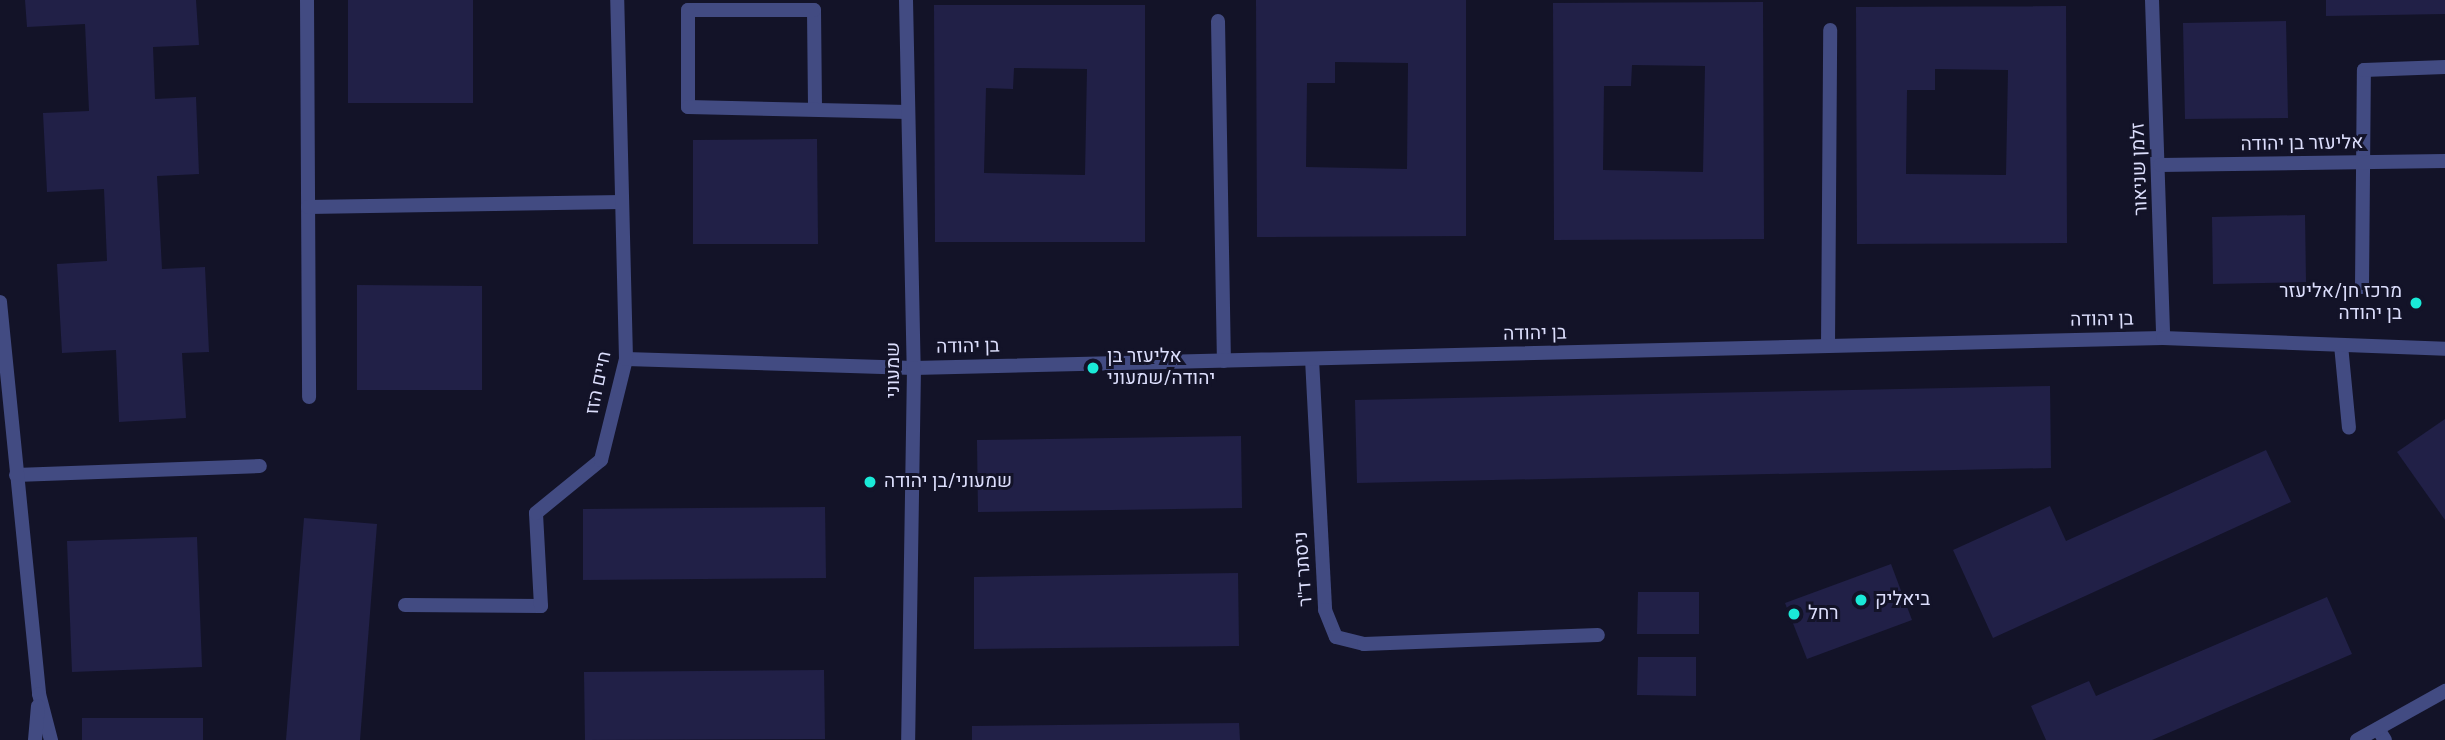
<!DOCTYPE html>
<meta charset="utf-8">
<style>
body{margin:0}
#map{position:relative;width:2445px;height:740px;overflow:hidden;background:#131328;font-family:Karla,Heebo,sans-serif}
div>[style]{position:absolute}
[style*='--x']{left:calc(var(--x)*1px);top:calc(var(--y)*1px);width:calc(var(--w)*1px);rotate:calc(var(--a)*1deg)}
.building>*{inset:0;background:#212047}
.service>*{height:14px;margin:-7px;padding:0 7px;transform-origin:7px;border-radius:7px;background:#424b82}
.minor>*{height:14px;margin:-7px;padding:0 7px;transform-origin:7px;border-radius:7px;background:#424b82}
.tertiary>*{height:14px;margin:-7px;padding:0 7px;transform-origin:7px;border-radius:7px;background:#424b82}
.dots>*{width:19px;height:19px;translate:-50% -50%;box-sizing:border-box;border:4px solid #131328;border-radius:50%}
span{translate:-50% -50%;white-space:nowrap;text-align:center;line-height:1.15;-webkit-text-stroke:6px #131328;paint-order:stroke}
.street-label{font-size:19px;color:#dcdefc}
.poi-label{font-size:19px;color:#dcdefc}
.right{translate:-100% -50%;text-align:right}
.left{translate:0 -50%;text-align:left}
</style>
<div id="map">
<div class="building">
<i style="clip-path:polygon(25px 0,196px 0,199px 45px,153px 47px,155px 99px,196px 97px,199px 174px,157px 176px,162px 269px,205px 267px,209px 352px,182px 353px,186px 418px,119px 422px,116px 350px,62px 353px,57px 264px,107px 261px,104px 189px,47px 192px,43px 113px,89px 111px,85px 24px,27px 27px)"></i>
<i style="clip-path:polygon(348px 0,473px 0,473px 103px,348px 103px)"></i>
<i style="clip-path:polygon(evenodd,1256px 0,1466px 0,1466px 236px,1257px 237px,1256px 0,1335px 62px,1408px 63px,1407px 169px,1306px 167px,1307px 83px,1335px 83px,1335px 62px)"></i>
<i style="clip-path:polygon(2326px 0,2445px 0,2445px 14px,2326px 16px)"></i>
<i style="clip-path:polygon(evenodd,1763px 2px,1764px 239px,1554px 240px,1553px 3px,1763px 2px,1632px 65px,1705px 66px,1703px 172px,1603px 170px,1604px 86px,1631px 86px,1632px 65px)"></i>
<i style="clip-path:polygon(evenodd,934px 5px,1145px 5px,1145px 242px,935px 242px,934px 5px,1014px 68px,1087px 69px,1085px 175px,984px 173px,986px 88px,1013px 89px,1014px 68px)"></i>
<i style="clip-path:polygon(evenodd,2066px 6px,2067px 243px,1857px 244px,1856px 7px,2066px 6px,1935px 69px,2008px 70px,2006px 175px,1906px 174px,1907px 90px,1935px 90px,1935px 69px)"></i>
<i style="clip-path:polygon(2286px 21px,2288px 118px,2185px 119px,2183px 23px)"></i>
<i style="clip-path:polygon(817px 139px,818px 244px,693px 244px,693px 140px)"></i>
<i style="clip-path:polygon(2305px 215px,2306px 282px,2213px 284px,2212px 217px)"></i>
<i style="clip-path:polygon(357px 285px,482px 286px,482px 390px,357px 390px)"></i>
<i style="clip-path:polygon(2050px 386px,2051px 468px,1357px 483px,1355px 400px)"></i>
<i style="clip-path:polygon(2445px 419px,2445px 520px,2397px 452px)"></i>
<i style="clip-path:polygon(1241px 436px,1242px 508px,978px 512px,977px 440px)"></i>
<i style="clip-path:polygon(2266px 450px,2291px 502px,1993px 638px,1953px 550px,2050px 506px,2066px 541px)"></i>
<i style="clip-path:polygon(825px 507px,826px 578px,583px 580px,583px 509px)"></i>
<i style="clip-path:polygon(304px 518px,377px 524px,360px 740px,286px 740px)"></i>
<i style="clip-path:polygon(197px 537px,202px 667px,72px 672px,67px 541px)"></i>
<i style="clip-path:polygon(1891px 564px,1912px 620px,1807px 659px,1785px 603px)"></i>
<i style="clip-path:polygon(1238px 573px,1239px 646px,974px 649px,974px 577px)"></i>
<i style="clip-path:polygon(1638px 592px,1699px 592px,1699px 634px,1637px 634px)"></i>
<i style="clip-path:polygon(2327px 597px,2352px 654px,2152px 740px,2046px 740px,2031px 706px,2089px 681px,2096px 696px)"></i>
<i style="clip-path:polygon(1638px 657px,1696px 657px,1696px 696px,1637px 695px)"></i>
<i style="clip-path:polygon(824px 670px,825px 739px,585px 740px,584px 672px)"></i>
<i style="clip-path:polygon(82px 718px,203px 718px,203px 740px,82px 740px)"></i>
<i style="clip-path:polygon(1239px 723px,1240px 740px,972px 740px,972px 726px)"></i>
</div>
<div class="service">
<i style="--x:307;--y:0;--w:397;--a:89.7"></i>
<i style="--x:1218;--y:21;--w:340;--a:89"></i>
<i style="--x:815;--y:106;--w:96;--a:-90.6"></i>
<i style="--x:814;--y:10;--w:126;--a:180"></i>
<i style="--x:688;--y:10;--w:97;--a:90"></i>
<i style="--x:688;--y:107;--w:220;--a:1.3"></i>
<i style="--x:308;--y:207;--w:314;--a:-0.9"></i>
<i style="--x:2362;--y:287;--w:217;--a:-89.5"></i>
<i style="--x:2364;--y:70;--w:81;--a:-2.1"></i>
<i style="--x:2341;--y:345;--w:83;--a:84.5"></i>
<i style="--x:1828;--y:346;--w:316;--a:-89.6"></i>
<i style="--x:1312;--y:359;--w:251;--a:87"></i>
<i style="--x:1325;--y:610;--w:29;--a:68"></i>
<i style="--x:1336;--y:637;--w:29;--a:14"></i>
<i style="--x:1364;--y:644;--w:234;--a:-2.2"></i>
<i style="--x:16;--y:475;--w:244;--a:-2.1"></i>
</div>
<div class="minor">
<i style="--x:2152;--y:0;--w:338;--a:88.1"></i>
<i style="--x:2160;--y:165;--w:285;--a:-0.8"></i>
<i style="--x:0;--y:302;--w:394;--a:84.3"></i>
<i style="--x:39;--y:694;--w:48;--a:75.4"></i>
<i style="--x:626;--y:359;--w:288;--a:1.8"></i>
<i style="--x:914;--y:368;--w:1249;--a:-1.38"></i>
<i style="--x:2163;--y:338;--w:282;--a:2.2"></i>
<i style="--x:405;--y:605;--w:136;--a:0.4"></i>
<i style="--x:541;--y:606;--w:93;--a:-93.1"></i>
<i style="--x:536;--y:513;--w:84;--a:-39.2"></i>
<i style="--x:601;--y:460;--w:104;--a:-76.1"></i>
<i style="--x:626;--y:359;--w:359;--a:-91.4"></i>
<i style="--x:2378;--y:729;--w:13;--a:58"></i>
<i style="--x:35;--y:740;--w:34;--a:-85"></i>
</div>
<div class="tertiary">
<i style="--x:906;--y:0;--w:368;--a:88.8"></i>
<i style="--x:914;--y:368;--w:372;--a:90.9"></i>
<i style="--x:2357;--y:740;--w:101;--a:-29.1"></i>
</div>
<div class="dots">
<i style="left:2416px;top:303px;background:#1aead8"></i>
<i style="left:1093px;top:368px;background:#1aead8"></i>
<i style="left:870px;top:482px;background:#1aead8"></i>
<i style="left:1861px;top:600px;background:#1aead8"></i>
<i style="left:1794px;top:614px;background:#1aead8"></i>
</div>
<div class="street-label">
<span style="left:2302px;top:144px;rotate:-1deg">אליעזר בן יהודה</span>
<span style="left:2140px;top:169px;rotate:-92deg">זלמן שניאור</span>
<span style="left:2102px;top:320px;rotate:-1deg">בן יהודה</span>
<span style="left:1535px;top:334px;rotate:-1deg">בן יהודה</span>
<span style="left:968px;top:347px;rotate:-1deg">בן יהודה</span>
<span style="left:894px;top:370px;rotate:-90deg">שמעוני</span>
<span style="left:599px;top:383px;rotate:-78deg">חיים הזז</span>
<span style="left:1304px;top:569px;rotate:-94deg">ניסתר ד"ר</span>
</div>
<div class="poi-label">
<span class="right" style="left:2402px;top:303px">מרכז חן/אליעזר<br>בן יהודה</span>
<span class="left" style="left:1107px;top:368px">אליעזר בן<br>יהודה/שמעוני</span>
<span class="left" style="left:884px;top:482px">שמעוני/בן יהודה</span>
<span class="left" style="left:1875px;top:600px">ביאליק</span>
<span class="left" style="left:1808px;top:614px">רחל</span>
</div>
</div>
